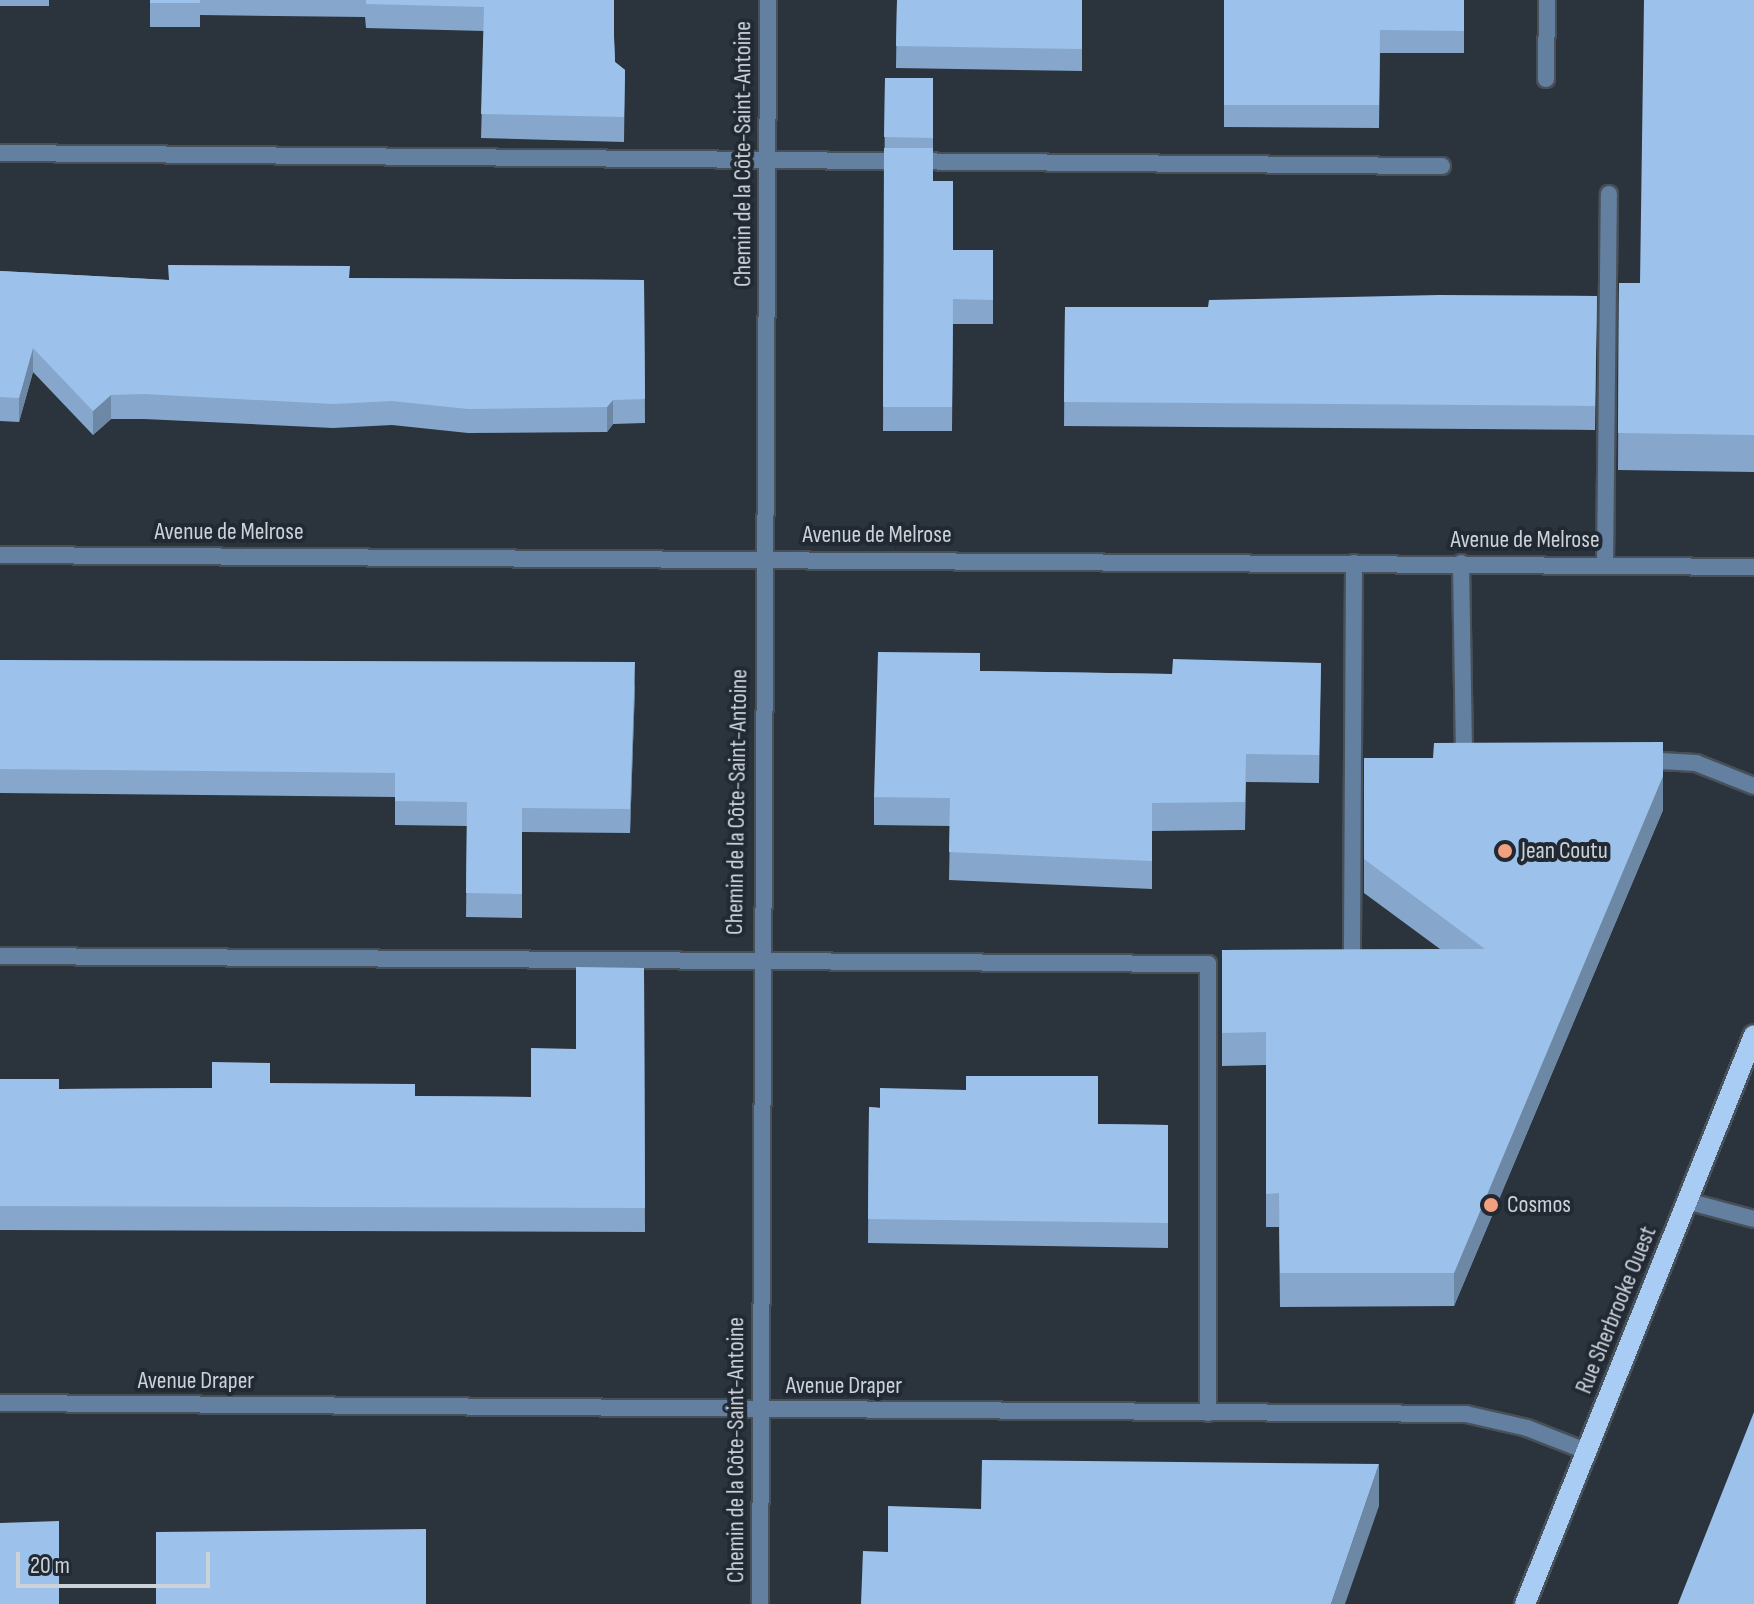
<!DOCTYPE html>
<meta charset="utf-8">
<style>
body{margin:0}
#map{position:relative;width:1754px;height:1604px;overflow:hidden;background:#2b333d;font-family:"Sofia Sans Condensed",sans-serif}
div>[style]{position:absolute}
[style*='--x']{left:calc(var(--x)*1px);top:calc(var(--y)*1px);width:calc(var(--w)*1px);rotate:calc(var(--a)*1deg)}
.roads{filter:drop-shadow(2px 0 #485059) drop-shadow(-2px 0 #485059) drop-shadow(0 2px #485059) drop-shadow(0 -2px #485059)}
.service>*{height:16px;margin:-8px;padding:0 8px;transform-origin:8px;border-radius:8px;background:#6480a1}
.minor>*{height:16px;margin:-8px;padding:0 8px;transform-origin:8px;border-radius:8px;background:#6480a1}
.primary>*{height:20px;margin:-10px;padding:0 10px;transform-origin:10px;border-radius:10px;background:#a9ccf4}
.wall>*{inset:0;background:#86a7cb}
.shaded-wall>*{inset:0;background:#6d88a5}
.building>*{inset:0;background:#9cc2ec}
.dots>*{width:22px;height:22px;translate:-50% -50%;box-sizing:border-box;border:4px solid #212933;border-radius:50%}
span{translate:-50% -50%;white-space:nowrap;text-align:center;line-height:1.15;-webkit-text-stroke:8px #212933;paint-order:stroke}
.street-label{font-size:24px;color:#cdd2d9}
.poi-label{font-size:24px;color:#cdd2d9}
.left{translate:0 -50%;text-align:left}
.scale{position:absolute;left:16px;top:1552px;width:194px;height:36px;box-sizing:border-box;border:4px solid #cdd2d9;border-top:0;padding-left:10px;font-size:24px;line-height:28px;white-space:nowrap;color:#cdd2d9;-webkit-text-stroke:6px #212933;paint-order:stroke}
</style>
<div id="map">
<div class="roads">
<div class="service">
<i style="--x:1546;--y:79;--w:79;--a:-89.3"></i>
<i style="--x:0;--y:153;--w:1442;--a:0.52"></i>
<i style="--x:1354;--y:563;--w:402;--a:90.3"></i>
<i style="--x:1352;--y:965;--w:5;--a:0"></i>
<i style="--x:1461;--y:563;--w:195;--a:89.1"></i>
<i style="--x:1605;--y:565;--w:371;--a:-89.4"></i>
<i style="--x:1643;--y:760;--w:53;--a:3.2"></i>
<i style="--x:1696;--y:763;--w:62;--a:21.6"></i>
<i style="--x:0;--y:956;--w:1208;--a:0.38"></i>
<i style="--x:1208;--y:964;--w:449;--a:90"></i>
</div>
<div class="minor">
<i style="--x:0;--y:555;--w:1754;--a:0.39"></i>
<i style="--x:1687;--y:1201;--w:69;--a:15"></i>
<i style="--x:0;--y:1403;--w:1466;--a:0.43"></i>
<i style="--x:1466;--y:1414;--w:63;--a:12.9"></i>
<i style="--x:1527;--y:1428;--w:63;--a:21.3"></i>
<i style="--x:760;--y:1604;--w:1604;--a:-89.71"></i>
</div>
<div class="primary">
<i style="--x:1525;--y:1604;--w:613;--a:-68.08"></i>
</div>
</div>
<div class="wall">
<i style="clip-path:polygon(0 0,49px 0,49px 6px,0 6px)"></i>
<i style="clip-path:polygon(150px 0,614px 0,614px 40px,615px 62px,625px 70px,624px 142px,481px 138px,484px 31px,366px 28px,365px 17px,200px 15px,200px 27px,150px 27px)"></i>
<i style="clip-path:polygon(897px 0,1082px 0,1082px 71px,896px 68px)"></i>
<i style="clip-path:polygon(1224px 0,1464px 0,1464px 53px,1380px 53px,1379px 128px,1224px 127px)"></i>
<i style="clip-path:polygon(1754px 0,1754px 472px,1618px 470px,1619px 283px,1640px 283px)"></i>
<i style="clip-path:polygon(885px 78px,933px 78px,933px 181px,953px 250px,993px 250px,993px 324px,953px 324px,952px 431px,883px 431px)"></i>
<i style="clip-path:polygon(0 271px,168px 280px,350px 278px,644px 280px,645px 423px,613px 424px,607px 432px,468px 433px,392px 425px,333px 428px,144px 419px,111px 419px,93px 435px,33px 372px,19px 422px,0 421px)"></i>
<i style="clip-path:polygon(1597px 296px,1595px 430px,1064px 426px,1065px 307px,1208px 307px)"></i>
<i style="clip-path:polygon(0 660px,635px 686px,630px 833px,522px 832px,522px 918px,466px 917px,467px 826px,395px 825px,395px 797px,0 793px)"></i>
<i style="clip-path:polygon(1321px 663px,1319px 783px,1246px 782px,1245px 830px,1152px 831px,1152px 889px,949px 880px,950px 826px,874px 825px,874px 797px,980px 671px,1172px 674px)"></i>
<i style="clip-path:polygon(1663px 742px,1663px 810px,1454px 1306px,1280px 1307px,1279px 1227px,1266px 1227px,1266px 1065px,1222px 1066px,1222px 950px,1440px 949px,1364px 893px,1364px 758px,1433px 758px)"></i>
<i style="clip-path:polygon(644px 968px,645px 1232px,0 1230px,0 1079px,59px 1089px,212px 1088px,270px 1083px,415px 1096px,531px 1097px,576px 1049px)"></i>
<i style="clip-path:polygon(869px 1107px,1098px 1124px,1168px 1125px,1168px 1248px,868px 1243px)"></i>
</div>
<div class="shaded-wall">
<i style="clip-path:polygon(33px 348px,33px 372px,19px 422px,19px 398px)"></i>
<i style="clip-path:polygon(111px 395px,111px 419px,93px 435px,93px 411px)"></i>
<i style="clip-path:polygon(613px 400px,613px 424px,607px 432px,607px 407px)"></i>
<i style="clip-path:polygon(635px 662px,635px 686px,630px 833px,630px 809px)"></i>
<i style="clip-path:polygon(1663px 776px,1663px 810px,1454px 1306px,1454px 1273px)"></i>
<i style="clip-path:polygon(1379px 1464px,1379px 1506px,1345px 1604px,1331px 1604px)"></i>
</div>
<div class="building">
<i style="clip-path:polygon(150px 0,200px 0,200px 3px,150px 3px)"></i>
<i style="clip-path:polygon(366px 0,614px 0,614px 35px,615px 62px,625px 70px,624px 117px,481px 114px,484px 7px,366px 4px)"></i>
<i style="clip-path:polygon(897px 0,1082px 0,1082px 49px,896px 46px)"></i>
<i style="clip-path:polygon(1224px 0,1464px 0,1464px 31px,1380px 30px,1379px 105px,1224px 105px)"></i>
<i style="clip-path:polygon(1644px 0,1754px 0,1754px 435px,1618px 433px,1619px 283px,1640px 283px)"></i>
<i style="clip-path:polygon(885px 78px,933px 78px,933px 138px,884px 137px)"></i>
<i style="clip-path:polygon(884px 148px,933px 148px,933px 181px,953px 181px,953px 250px,993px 250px,993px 300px,953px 299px,952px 407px,883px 407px)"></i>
<i style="clip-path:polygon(168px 265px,350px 266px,349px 278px,644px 280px,645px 399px,613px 400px,607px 407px,468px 409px,392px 401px,333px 404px,144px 394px,111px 395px,93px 411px,33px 348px,19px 398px,0 397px,0 271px,169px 280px)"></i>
<i style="clip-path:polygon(1439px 295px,1597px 296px,1595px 406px,1064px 402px,1065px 307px,1208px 307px,1209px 300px)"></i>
<i style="clip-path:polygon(878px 652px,980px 653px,980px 671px,1172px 674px,1173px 659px,1321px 663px,1319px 755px,1246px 754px,1245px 802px,1152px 803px,1152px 861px,949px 852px,950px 798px,874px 797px)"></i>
<i style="clip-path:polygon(0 660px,635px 662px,630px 809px,522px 808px,522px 894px,466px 893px,467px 802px,395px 801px,395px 773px,0 769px)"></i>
<i style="clip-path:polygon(1663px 742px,1663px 776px,1454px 1273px,1280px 1273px,1279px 1193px,1266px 1194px,1266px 1032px,1222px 1033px,1222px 950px,1485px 949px,1364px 859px,1364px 758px,1433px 758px,1434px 743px)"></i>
<i style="clip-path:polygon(576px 967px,644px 968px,645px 1208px,0 1206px,0 1079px,59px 1079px,59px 1089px,212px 1088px,212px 1062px,270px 1063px,270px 1083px,415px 1084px,415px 1096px,531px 1097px,531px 1048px,576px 1049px)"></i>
<i style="clip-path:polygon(966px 1076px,1098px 1076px,1098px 1124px,1168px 1125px,1168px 1223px,868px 1219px,869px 1107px,880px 1108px,880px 1088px,966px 1090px)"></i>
<i style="clip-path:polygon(1754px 1412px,1754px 1604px,1678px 1604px)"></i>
<i style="clip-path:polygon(982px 1460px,1379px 1464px,1331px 1604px,861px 1604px,863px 1551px,888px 1552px,888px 1506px,981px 1509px)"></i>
<i style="clip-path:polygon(59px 1521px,59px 1604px,0 1604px,0 1523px)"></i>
<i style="clip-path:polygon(426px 1529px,426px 1604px,156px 1604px,156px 1532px)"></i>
</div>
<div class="dots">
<i style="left:1505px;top:851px;background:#f2a080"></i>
<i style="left:1491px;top:1205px;background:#f2a080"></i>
</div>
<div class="street-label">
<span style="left:743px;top:154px;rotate:-90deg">Chemin de la Côte-Saint-Antoine</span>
<span style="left:229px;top:532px">Avenue de Melrose</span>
<span style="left:877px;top:535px">Avenue de Melrose</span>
<span style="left:1525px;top:540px">Avenue de Melrose</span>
<span style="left:737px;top:802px;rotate:-89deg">Chemin de la Côte-Saint-Antoine</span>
<span style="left:1616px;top:1310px;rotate:-68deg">Rue Sherbrooke Ouest</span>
<span style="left:196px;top:1381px">Avenue Draper</span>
<span style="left:844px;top:1386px">Avenue Draper</span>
<span style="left:736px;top:1450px;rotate:-90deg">Chemin de la Côte-Saint-Antoine</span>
</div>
<div class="poi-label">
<span class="left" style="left:1521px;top:851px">Jean Coutu</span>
<span class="left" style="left:1507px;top:1205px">Cosmos</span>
</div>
<div class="scale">20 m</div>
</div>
